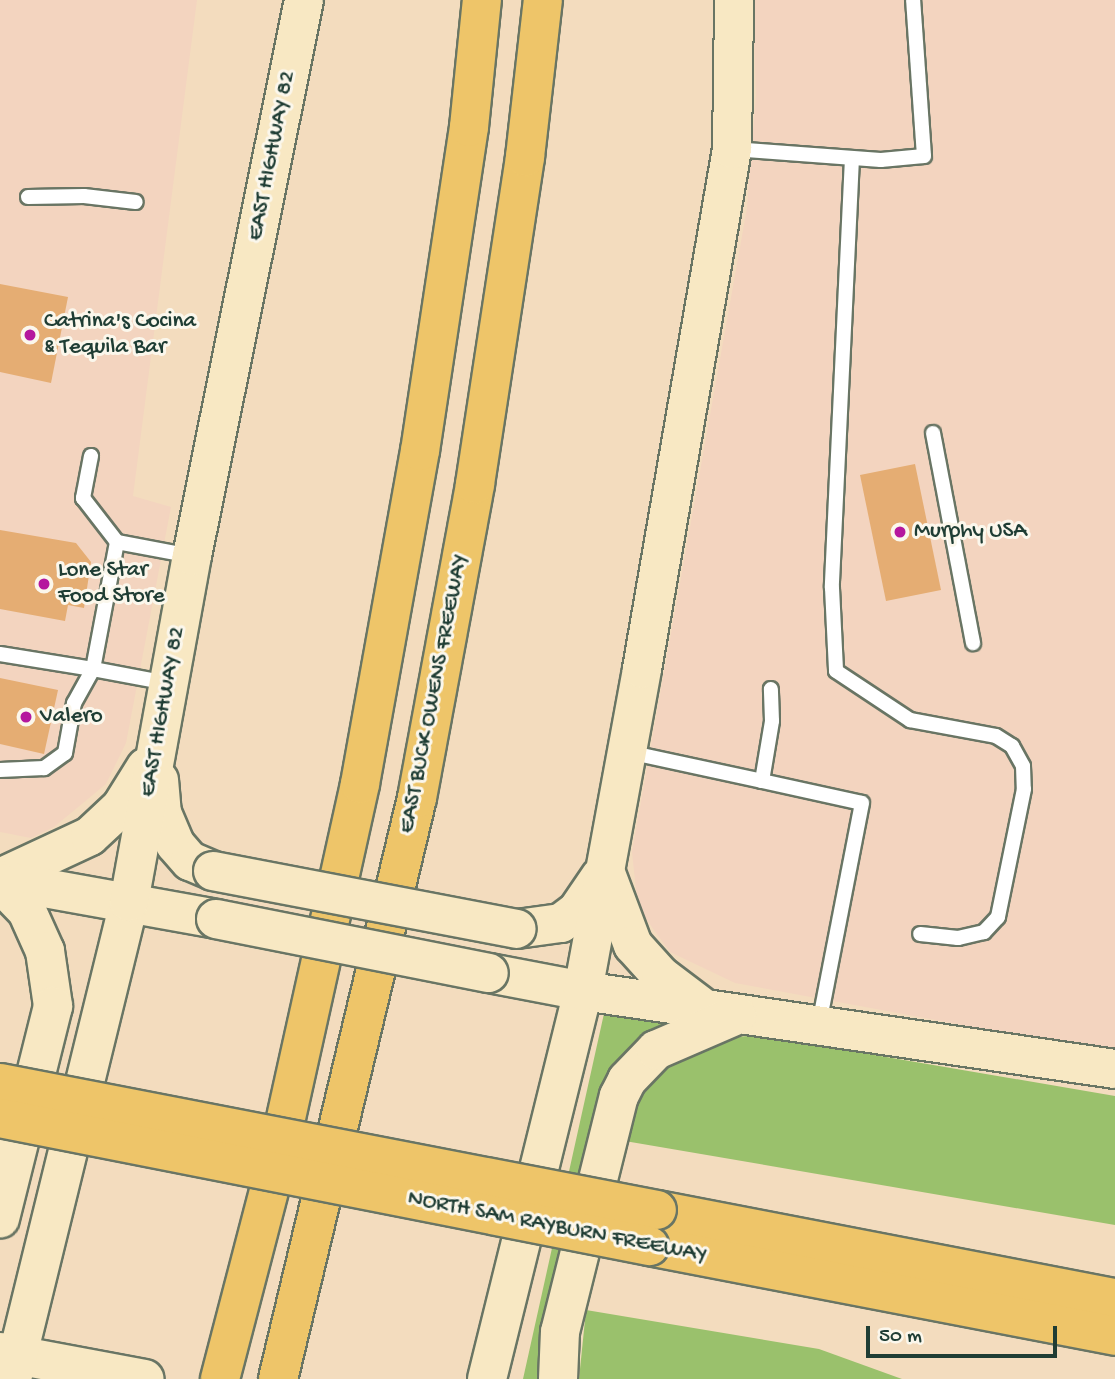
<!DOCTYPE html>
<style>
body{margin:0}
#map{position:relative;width:1115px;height:1379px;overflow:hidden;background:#f3dcbe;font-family:"Gochi Hand",sans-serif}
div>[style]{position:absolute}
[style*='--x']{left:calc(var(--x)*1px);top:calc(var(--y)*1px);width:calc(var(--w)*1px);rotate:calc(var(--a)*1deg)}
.built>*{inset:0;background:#f3d4bf}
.green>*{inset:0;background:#9ac16c}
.building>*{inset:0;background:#e5ad73}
.roads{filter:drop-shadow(2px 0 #697564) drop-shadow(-2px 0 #697564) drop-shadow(0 2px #697564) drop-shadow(0 -2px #697564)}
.lane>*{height:14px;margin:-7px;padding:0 7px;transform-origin:7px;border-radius:7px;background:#fff}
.secondary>*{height:38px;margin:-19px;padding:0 19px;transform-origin:19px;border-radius:19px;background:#f8e8c3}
.highway>*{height:38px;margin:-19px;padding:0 19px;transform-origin:19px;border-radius:19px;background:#eec569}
.bridges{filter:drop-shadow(2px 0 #697564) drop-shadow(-2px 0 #697564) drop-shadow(0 2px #697564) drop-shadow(0 -2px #697564)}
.secondary-bridge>*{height:38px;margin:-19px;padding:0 19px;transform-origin:19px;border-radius:19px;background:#f8e8c3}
.highway-bridge>*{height:38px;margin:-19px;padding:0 19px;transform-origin:19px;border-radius:19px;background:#eec569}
.dots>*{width:19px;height:19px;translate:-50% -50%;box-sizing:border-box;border:4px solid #fbf7ec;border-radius:50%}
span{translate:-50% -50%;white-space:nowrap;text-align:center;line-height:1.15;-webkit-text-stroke:6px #fbf7ec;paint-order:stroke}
.street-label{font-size:23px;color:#1f3d34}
.poi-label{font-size:23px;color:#1f3d34}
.left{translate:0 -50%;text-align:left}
.scale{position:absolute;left:866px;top:1326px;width:191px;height:32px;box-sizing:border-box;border:4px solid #1f3d34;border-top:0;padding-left:9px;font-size:21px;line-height:24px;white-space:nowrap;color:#1f3d34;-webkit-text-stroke:5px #fbf7ec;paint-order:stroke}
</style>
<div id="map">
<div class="built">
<i style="clip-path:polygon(0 0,197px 0,133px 496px,171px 507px,126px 743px,106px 784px,54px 827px,31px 838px,0 832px)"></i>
<i style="clip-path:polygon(753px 0,1115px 0,1115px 1053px,735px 983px,670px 952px,638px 908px,632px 852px,747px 208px,756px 95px)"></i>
</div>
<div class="green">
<i style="clip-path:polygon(607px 1000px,688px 1014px,630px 1069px,555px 1379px,523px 1379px)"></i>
<i style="clip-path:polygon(758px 1035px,1115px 1096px,1115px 1225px,619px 1140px,635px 1098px,667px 1064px,726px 1038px)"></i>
<i style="clip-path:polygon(586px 1310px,819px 1349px,902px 1379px,579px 1379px)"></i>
</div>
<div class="building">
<i style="clip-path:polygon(0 284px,68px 297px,51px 383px,0 372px)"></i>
<i style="clip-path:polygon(915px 464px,941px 590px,886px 601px,860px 475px)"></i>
<i style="clip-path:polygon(0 530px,76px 543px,91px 562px,84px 608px,68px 605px,65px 621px,0 609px)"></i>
<i style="clip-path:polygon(0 678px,58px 690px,44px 754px,0 744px)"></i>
</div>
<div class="roads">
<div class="lane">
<i style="--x:733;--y:149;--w:148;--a:4.3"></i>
<i style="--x:881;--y:160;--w:43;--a:-5.3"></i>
<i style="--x:924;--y:156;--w:156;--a:-94"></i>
<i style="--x:852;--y:158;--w:430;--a:92.7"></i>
<i style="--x:832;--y:588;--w:83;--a:87.2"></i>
<i style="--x:836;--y:671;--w:89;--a:33.5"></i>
<i style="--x:910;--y:720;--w:87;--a:10.5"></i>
<i style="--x:996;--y:736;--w:19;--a:32"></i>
<i style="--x:1012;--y:746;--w:23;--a:61"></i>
<i style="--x:1023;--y:766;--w:23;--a:88"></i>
<i style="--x:1024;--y:789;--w:131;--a:101.5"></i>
<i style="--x:998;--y:917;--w:21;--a:133"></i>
<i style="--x:984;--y:932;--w:27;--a:167"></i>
<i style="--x:958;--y:938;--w:38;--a:-174"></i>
<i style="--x:28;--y:197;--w:56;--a:-1"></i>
<i style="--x:84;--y:196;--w:52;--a:6.6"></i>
<i style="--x:933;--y:433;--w:214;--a:79.2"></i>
<i style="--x:91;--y:456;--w:43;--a:100.8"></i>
<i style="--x:83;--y:498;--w:56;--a:52.3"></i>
<i style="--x:117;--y:542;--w:75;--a:10.7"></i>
<i style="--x:117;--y:542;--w:129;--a:100.7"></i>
<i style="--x:93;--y:669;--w:75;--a:10.7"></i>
<i style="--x:0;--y:654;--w:94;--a:9.2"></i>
<i style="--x:93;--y:669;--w:39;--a:119"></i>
<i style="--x:74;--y:703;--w:51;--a:100.2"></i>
<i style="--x:65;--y:753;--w:26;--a:144"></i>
<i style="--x:44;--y:768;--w:44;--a:177.4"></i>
<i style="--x:628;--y:752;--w:137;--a:12.2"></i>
<i style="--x:762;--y:781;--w:61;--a:-80.5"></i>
<i style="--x:772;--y:721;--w:32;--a:-92"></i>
<i style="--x:762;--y:781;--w:102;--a:12.4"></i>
<i style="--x:862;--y:803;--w:225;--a:101"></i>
</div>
<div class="secondary">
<i style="--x:159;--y:780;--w:33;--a:85"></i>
<i style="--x:162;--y:813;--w:34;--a:67"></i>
<i style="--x:175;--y:844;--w:23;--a:49"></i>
<i style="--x:190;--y:861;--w:25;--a:23"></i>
<i style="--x:607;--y:876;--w:74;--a:69.4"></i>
<i style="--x:633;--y:945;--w:42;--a:47.9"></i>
<i style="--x:661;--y:976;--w:51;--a:37.1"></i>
<i style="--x:0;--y:878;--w:99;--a:-25"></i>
<i style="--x:90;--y:836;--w:42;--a:-43.1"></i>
<i style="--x:121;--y:807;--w:47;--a:-58"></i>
<i style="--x:0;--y:880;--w:219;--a:10.2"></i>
<i style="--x:0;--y:883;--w:39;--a:46"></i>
<i style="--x:27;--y:911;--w:44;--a:65.8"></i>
<i style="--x:45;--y:951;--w:56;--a:81.7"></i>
<i style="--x:53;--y:1006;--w:219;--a:104"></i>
<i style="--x:517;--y:929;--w:44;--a:-7.8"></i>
<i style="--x:561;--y:923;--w:20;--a:-37"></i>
<i style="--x:577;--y:911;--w:41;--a:-55.9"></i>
<i style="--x:489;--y:973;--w:96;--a:10.8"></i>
<i style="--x:583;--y:991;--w:538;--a:8.34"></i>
<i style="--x:0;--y:1352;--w:147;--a:10.6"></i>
<i style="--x:12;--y:1379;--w:491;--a:-76.2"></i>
<i style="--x:129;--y:902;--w:352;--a:-79.7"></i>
<i style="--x:192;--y:556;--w:567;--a:-78.61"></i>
<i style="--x:487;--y:1379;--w:400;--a:-76.1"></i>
<i style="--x:583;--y:991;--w:327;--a:-79.6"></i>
<i style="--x:642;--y:669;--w:528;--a:-80.18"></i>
<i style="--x:732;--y:149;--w:149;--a:-89.2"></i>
<i style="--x:558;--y:1379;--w:47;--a:-87.6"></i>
<i style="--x:560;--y:1332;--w:243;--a:-76"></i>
<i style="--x:619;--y:1096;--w:18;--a:-63"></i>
<i style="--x:627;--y:1080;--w:42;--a:-46"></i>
<i style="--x:656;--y:1050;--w:88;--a:-23.4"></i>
</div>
<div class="highway">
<i style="--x:657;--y:1210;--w:466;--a:10.9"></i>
<i style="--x:649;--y:1246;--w:475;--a:10.9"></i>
<i style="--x:220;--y:1379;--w:214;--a:-75.4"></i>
<i style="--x:274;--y:1172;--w:397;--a:-77.5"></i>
<i style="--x:360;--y:784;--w:338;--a:-79.8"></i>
<i style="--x:420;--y:451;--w:328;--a:-81.4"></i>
<i style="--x:469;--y:127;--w:128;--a:-84.2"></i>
<i style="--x:278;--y:1379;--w:597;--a:-76.55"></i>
<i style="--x:417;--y:798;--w:319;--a:-79.5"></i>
<i style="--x:475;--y:484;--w:331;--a:-81.3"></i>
<i style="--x:525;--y:157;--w:158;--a:-83.5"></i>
</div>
</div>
<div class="bridges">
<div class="secondary-bridge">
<i style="--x:213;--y:871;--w:309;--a:10.8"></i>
<i style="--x:216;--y:919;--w:278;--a:11.2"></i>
</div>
<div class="highway-bridge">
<i style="--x:0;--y:1083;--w:669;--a:10.94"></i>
<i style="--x:0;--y:1118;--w:662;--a:11.16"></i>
</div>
</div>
<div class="dots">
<i style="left:30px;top:335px;background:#b5179e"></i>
<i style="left:900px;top:532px;background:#b5179e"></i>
<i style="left:44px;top:584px;background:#b5179e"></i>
<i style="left:26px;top:717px;background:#b5179e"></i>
</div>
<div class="street-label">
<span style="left:273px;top:156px;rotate:-79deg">EAST HIGHWAY 82</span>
<span style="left:435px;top:694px;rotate:-79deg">EAST BUCK OWENS FREEWAY</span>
<span style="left:164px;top:712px;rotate:-80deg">EAST HIGHWAY 82</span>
<span style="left:557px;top:1228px;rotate:11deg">NORTH SAM RAYBURN FREEWAY</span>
</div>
<div class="poi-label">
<span class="left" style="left:44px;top:335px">Catrina's Cocina<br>&amp; Tequila Bar</span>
<span class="left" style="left:914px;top:532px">Murphy USA</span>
<span class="left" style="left:58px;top:584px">Lone Star<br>Food Store</span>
<span class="left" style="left:40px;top:717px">Valero</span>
</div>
<div class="scale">50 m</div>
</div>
